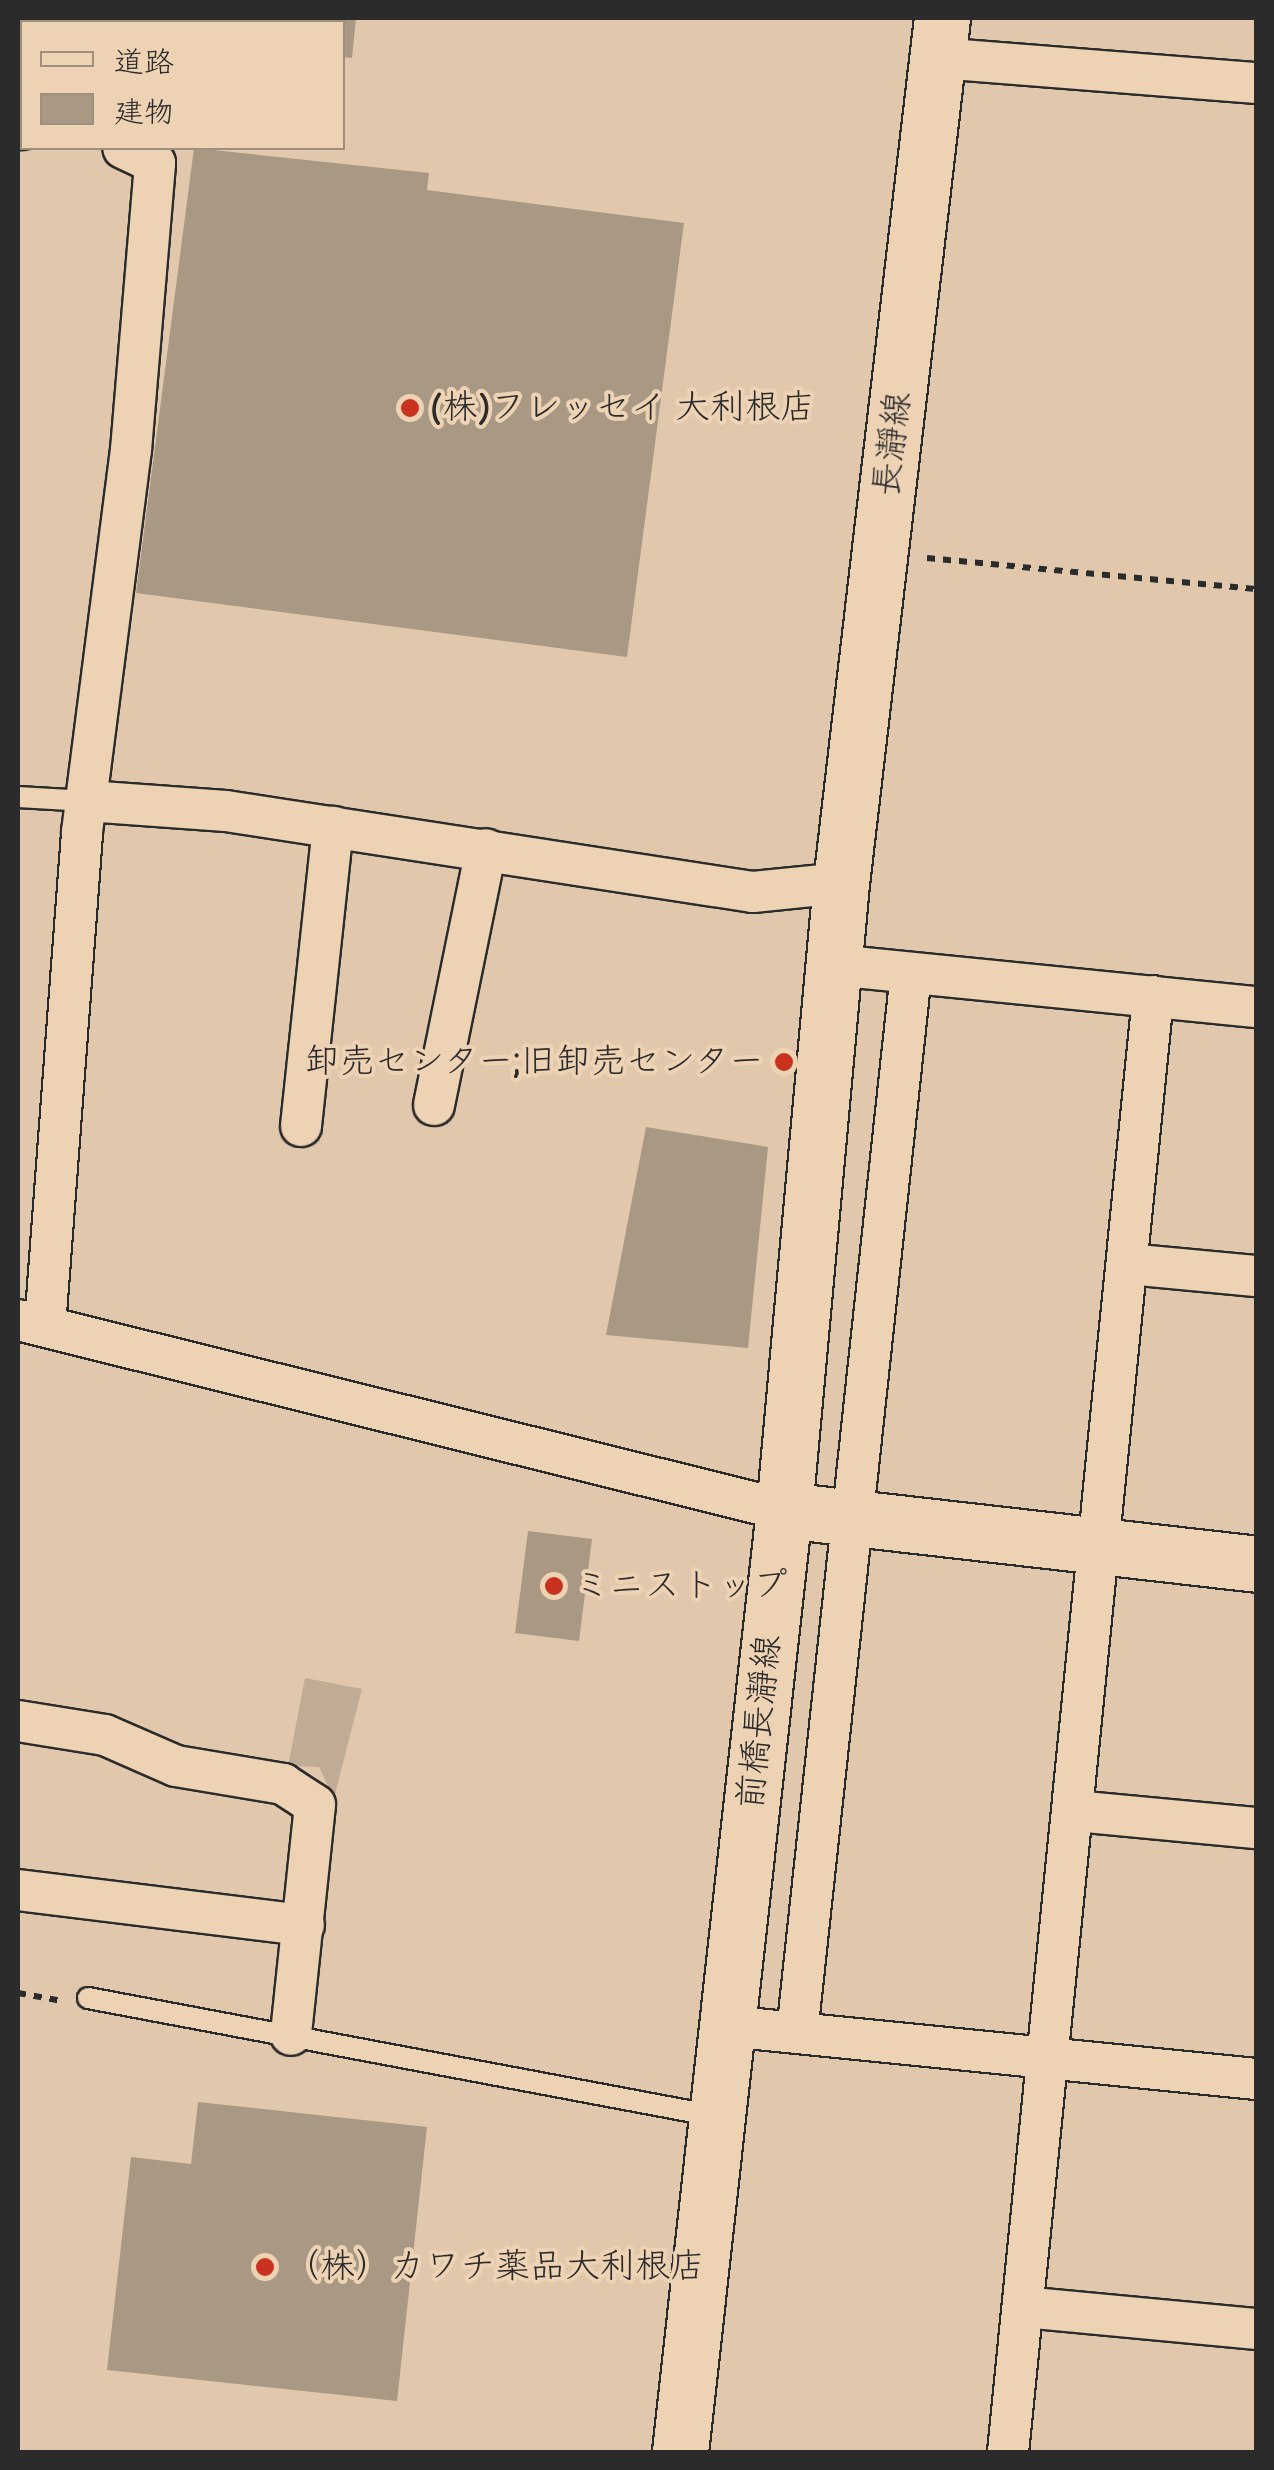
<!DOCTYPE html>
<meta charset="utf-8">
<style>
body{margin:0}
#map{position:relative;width:1274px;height:2470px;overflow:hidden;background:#e1c8ac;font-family:"Balsamiq Sans","Klee One",sans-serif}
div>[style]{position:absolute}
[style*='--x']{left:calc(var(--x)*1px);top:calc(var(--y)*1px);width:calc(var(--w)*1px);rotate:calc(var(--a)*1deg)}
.green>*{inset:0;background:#c0ab94}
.building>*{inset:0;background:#a89884}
.path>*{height:6px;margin-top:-3px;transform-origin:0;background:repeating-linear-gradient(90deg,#2b2b2b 0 8px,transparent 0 16px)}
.roads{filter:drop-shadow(2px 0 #2b2b2b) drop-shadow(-2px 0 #2b2b2b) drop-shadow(0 2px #2b2b2b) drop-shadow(0 -2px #2b2b2b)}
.lane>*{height:20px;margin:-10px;padding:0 10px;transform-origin:10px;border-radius:10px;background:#edd2b4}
.street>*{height:40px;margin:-20px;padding:0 20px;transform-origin:20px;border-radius:20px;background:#edd2b4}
.secondary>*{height:55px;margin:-27.5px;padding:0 27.5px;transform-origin:27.5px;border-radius:27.5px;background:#edd2b4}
.primary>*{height:55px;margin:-27.5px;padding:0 27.5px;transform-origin:27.5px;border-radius:27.5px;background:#edd2b4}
.dots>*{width:28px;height:28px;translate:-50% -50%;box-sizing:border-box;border:5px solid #edd2b4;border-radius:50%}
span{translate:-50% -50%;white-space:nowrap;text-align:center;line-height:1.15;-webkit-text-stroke:8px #edd2b4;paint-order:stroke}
.poi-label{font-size:35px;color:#2b2b2b}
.left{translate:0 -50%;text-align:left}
.right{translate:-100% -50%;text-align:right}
.street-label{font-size:35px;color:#2b2b2b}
.frame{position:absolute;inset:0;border:20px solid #2b2b2b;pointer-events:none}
.legend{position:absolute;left:20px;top:20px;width:325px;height:130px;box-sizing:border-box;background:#edd2b4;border:2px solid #9f8f7d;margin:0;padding:12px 18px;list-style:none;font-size:30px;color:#2b2b2b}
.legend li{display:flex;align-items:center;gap:20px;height:50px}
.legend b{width:50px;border:2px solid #9f8f7d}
</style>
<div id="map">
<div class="green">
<i style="clip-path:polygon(305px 1678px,362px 1689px,334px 1798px,319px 1767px,288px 1766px)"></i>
</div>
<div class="building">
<i style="clip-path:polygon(198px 18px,356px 18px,352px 58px,342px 57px,342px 22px)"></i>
<i style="clip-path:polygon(194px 148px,429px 173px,427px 190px,684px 223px,627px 657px,136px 593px)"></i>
<i style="clip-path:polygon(646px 1127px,768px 1147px,748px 1348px,606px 1335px)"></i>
<i style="clip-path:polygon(528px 1531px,592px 1539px,579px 1641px,515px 1633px)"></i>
<i style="clip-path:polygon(198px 2102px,427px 2127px,397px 2401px,107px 2370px,131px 2157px,191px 2164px)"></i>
</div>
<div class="path">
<i style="--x:927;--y:558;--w:330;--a:5.4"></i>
<i style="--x:18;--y:1993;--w:45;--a:10.3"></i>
</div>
<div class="roads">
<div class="lane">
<i style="--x:18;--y:797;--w:69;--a:3.3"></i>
<i style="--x:88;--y:1998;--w:638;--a:10.66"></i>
</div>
<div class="street">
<i style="--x:937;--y:58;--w:320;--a:4.5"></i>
<i style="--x:18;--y:128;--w:4;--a:14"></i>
<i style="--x:87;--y:801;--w:139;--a:4.1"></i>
<i style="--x:226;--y:811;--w:533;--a:8.74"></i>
<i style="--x:753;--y:892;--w:88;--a:-5.8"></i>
<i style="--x:834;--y:965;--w:424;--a:5.7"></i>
<i style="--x:434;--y:1105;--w:261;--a:-78.5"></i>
<i style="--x:301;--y:1126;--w:301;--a:-83.9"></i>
<i style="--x:1128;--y:1264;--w:129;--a:5.4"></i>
<i style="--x:18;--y:1320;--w:789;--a:13.93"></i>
<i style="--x:45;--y:1326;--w:495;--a:-85.7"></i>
<i style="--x:82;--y:832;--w:385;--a:-82.7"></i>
<i style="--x:131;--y:450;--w:288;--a:-85.2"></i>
<i style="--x:155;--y:163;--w:35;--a:-155"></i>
<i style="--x:18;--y:1721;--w:88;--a:9.1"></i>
<i style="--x:105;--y:1735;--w:77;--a:23.6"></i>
<i style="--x:176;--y:1766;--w:109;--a:9.5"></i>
<i style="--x:283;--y:1784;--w:38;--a:33"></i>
<i style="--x:315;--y:1805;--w:231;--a:96"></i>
<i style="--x:1075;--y:1811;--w:182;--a:5.4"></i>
<i style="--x:18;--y:1890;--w:288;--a:7"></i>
<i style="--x:727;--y:2026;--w:532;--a:5.72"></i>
<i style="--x:797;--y:2033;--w:1065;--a:-83.86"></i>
<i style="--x:1023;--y:2307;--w:234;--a:5.4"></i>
<i style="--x:1008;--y:2452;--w:1463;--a:-84.31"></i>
</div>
<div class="secondary">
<i style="--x:784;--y:1510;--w:475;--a:6.5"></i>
</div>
<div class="primary">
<i style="--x:680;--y:2452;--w:948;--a:-83.7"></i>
<i style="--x:784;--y:1510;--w:630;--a:-84.81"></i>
<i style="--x:841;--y:883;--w:871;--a:-83.34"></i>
</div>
</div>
<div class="dots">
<i style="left:410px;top:408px;background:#c8321e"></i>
<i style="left:784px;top:1062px;background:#c8321e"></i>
<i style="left:554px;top:1586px;background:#c8321e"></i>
<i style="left:265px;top:2267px;background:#c8321e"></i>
</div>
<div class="poi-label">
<span class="left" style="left:430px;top:408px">(株)フレッセイ 大利根店</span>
<span class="right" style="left:764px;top:1062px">卸売センター;旧卸売センター</span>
<span class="left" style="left:574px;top:1586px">ミニストップ</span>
<span class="left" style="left:285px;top:2267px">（株）カワチ薬品大利根店</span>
</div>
<div class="street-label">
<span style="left:893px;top:444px;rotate:-83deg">長瀞線</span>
<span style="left:760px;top:1722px;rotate:-84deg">前橋長瀞線</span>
</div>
<div class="frame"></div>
<ul class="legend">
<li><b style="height:12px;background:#edd2b4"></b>道路</li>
<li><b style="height:28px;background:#a89884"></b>建物</li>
</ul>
</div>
